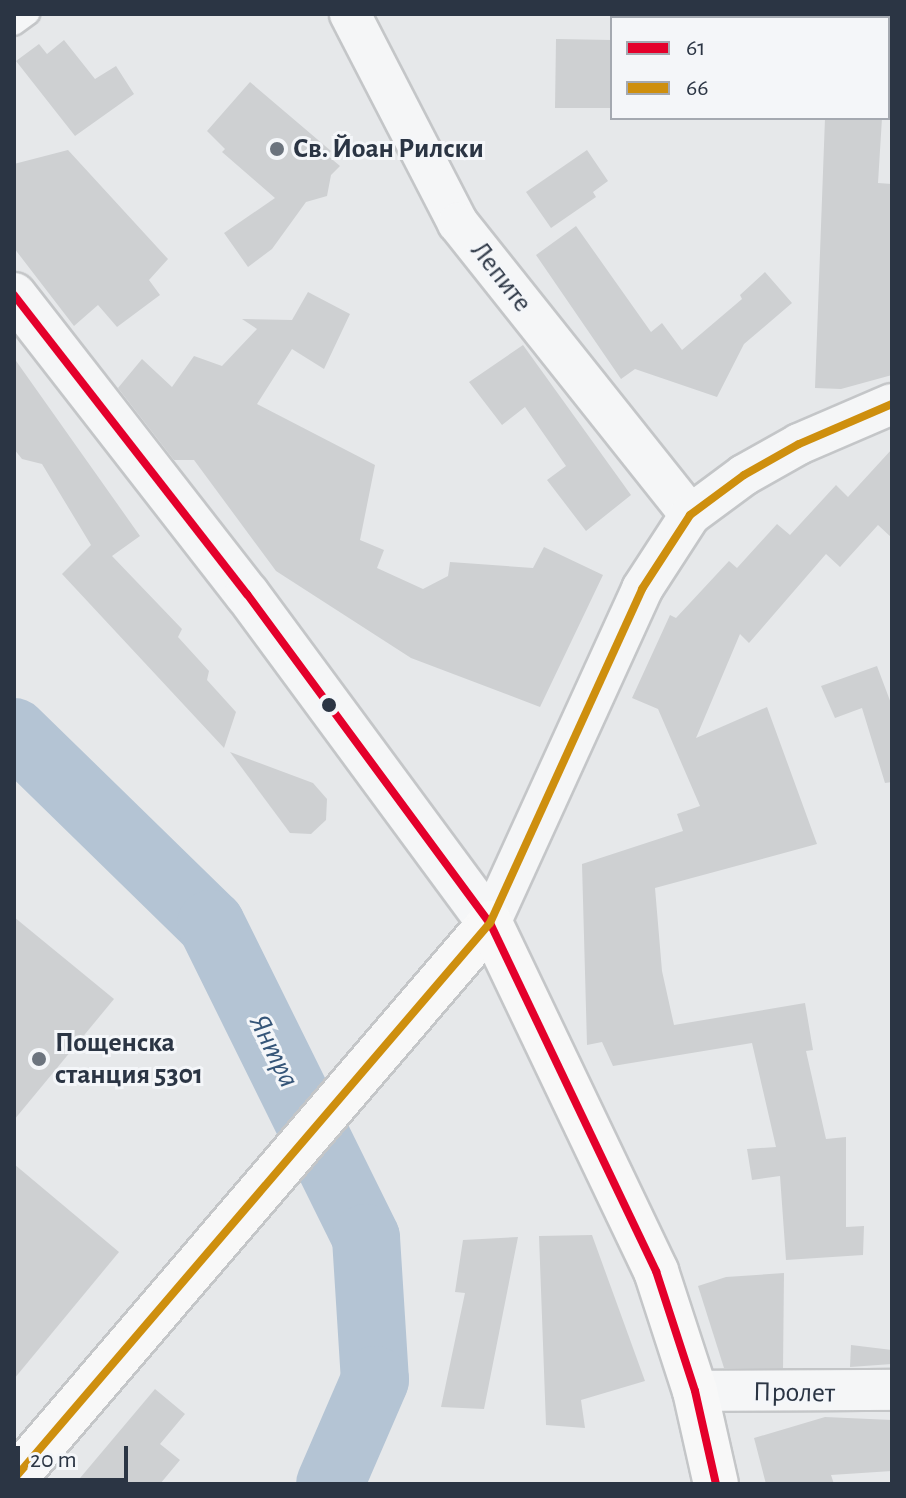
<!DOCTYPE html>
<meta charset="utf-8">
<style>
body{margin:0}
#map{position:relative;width:906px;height:1498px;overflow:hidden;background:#e6e8ea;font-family:"Alegreya Sans",sans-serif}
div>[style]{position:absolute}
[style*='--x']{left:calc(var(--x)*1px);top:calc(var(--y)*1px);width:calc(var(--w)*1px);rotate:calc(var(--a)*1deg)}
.river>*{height:68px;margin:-34px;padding:0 34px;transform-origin:34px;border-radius:34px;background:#b4c4d4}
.building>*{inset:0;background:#ced0d2}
.roads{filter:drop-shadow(2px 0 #c4c6c8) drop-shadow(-2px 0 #c4c6c8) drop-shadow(0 2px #c4c6c8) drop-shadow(0 -2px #c4c6c8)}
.service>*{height:20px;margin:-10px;padding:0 10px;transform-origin:10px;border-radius:10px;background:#f5f6f7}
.minor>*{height:40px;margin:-20px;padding:0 20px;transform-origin:20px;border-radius:20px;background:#f5f6f7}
.tertiary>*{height:44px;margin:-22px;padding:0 22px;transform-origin:22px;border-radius:22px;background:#f5f6f7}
.secondary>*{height:44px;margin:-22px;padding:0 22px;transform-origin:22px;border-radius:22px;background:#f8f8f8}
.bus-1>*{height:8px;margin:-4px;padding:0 4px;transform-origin:4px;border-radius:4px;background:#e4002b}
.bus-2>*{height:8px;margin:-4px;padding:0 4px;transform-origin:4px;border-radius:4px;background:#ce8f0e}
.dots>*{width:22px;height:22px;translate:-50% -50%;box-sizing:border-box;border:4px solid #f4f6f9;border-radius:50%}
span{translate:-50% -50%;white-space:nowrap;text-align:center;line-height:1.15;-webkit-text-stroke:6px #f4f6f9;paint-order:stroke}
.poi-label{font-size:28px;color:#2b3544;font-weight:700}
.left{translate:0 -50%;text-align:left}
.street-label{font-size:28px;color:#2b3544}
.water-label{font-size:30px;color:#355578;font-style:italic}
.frame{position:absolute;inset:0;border:16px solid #2b3544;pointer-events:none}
.legend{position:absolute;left:610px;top:16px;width:280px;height:104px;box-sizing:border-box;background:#f4f6f9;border:2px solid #a4a9b1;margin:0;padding:10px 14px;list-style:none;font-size:24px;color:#2b3544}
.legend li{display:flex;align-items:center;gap:16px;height:40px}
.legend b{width:40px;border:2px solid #a4a9b1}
.scale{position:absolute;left:16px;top:1446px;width:112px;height:36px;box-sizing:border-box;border:4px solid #2b3544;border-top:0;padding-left:10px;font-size:24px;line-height:28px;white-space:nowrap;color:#2b3544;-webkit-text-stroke:6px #f4f6f9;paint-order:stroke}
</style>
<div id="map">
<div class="river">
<i style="--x:14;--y:732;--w:275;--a:44.3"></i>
<i style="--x:211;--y:924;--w:350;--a:63.7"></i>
<i style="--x:366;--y:1238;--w:142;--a:86.4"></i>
<i style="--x:375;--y:1380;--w:113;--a:113.4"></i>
</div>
<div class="building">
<i style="clip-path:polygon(556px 39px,612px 40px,612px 108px,555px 108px)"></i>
<i style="clip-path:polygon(64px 40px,95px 79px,116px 66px,134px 94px,75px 136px,16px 61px,39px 44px,47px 54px)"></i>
<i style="clip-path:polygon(250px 82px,331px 151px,327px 155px,340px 166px,331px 175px,327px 196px,306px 202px,272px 249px,248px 267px,224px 233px,275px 198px,222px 152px,225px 149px,207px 131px)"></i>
<i style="clip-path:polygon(825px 118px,882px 118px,878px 183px,892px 184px,892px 375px,841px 389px,815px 388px)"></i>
<i style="clip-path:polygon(68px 150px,168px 259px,149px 280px,160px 295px,117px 327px,98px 305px,74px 326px,14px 248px,14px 164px)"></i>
<i style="clip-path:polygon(587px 150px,608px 181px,593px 192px,596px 197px,551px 228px,526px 192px)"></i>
<i style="clip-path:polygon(576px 226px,651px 332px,662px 323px,682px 350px,742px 299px,740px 295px,765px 272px,792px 303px,744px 344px,717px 397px,635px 369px,621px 379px,536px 255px)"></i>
<i style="clip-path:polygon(308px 292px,350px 314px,324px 369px,292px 349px,257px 404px,375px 465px,360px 540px,384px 550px,377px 568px,423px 589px,448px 576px,450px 562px,533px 568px,544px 547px,603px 575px,540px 707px,411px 658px,276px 571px,194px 460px,174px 460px,118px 388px,142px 359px,172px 387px,194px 356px,222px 366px,257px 329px,242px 319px,292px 320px)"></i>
<i style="clip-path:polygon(523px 345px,631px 495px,586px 531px,547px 480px,566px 466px,525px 407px,502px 425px,469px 382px)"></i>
<i style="clip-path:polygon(14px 358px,140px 536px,112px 556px,182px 629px,178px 637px,209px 671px,207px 680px,236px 712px,224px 748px,62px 574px,91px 545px,42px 464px,22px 459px,14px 449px)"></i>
<i style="clip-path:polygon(892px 449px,892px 538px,878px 525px,840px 567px,826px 554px,749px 643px,740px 634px,696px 738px,767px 707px,817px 844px,655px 888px,662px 971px,674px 1025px,805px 1003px,813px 1050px,806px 1051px,826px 1139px,846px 1137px,846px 1227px,864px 1226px,863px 1255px,786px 1260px,780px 1176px,752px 1180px,747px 1149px,776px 1147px,752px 1043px,613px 1066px,602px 1042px,587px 1045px,582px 864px,683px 831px,677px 814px,700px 806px,658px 709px,632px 698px,670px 615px,676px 618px,729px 561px,737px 568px,777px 524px,790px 535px,836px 485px,848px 497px)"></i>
<i style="clip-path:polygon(877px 666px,892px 706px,892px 782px,885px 783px,862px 708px,835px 718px,821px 686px)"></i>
<i style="clip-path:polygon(230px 752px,313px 783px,327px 799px,326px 820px,311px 834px,290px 833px)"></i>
<i style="clip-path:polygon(14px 917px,114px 999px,14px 1120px)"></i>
<i style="clip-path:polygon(14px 1164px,119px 1252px,14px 1379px)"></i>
<i style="clip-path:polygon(592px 1235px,645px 1381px,581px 1400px,585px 1428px,546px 1425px,539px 1236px)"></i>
<i style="clip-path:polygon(518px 1237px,484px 1409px,441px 1407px,465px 1293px,455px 1292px,463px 1240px)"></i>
<i style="clip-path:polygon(784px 1273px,783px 1368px,724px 1368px,698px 1286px,726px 1277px)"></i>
<i style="clip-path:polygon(851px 1345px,892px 1350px,892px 1364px,850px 1367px)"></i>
<i style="clip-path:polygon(155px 1389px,185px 1414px,160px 1444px,180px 1460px,160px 1484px,75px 1484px)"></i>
<i style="clip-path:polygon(825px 1417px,892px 1420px,892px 1471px,831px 1475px,834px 1484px,766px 1484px,754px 1438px)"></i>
</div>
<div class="roads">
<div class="service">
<i style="--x:14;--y:25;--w:19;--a:-36"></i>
</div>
<div class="minor">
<i style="--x:350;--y:14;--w:235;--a:62.7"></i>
<i style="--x:458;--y:223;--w:373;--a:51.5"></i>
<i style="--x:490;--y:923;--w:367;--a:-65.5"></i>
<i style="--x:642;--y:589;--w:88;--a:-57"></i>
<i style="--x:690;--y:515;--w:67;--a:-36.5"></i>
<i style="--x:744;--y:475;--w:63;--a:-29.4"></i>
<i style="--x:799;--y:444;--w:101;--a:-23.3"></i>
<i style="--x:695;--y:1391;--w:197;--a:-0.3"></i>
</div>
<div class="tertiary">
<i style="--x:14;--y:295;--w:379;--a:52.1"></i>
<i style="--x:247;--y:594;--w:409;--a:53.6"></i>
</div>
<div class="secondary">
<i style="--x:14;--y:1479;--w:732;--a:-49.43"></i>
<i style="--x:490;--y:923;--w:386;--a:64.5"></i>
<i style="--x:656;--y:1271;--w:126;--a:72"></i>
<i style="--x:695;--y:1391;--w:95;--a:77.3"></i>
</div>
</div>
<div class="bus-1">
<i style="--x:14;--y:295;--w:379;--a:52.1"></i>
<i style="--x:247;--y:594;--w:409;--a:53.6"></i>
<i style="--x:490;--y:923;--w:386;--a:64.5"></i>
<i style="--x:656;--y:1271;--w:126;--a:72"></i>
<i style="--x:695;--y:1391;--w:95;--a:77.3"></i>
</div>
<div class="bus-2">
<i style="--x:14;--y:1479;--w:732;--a:-49.43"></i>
<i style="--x:490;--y:923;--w:367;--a:-65.5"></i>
<i style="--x:642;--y:589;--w:88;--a:-57"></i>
<i style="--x:690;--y:515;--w:67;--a:-36.5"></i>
<i style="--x:744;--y:475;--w:63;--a:-29.4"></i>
<i style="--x:799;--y:444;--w:101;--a:-23.3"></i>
</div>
<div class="dots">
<i style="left:277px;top:149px;background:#6c747e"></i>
<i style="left:329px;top:705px;background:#2b3544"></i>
<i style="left:39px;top:1059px;background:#6c747e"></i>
</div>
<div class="poi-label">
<span class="left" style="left:293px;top:149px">Св. Йоан Рилски</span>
<span class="left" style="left:55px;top:1059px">Пощенска<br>станция 5301</span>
</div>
<div class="street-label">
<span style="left:501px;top:277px;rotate:52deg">Лепите</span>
<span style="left:794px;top:1393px;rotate:1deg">Пролет</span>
</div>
<div class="water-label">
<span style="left:274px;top:1051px;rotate:64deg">Янтра</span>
</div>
<div class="frame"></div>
<ul class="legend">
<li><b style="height:10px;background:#e4002b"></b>61</li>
<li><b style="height:10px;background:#ce8f0e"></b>66</li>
</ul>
<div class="scale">20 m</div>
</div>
